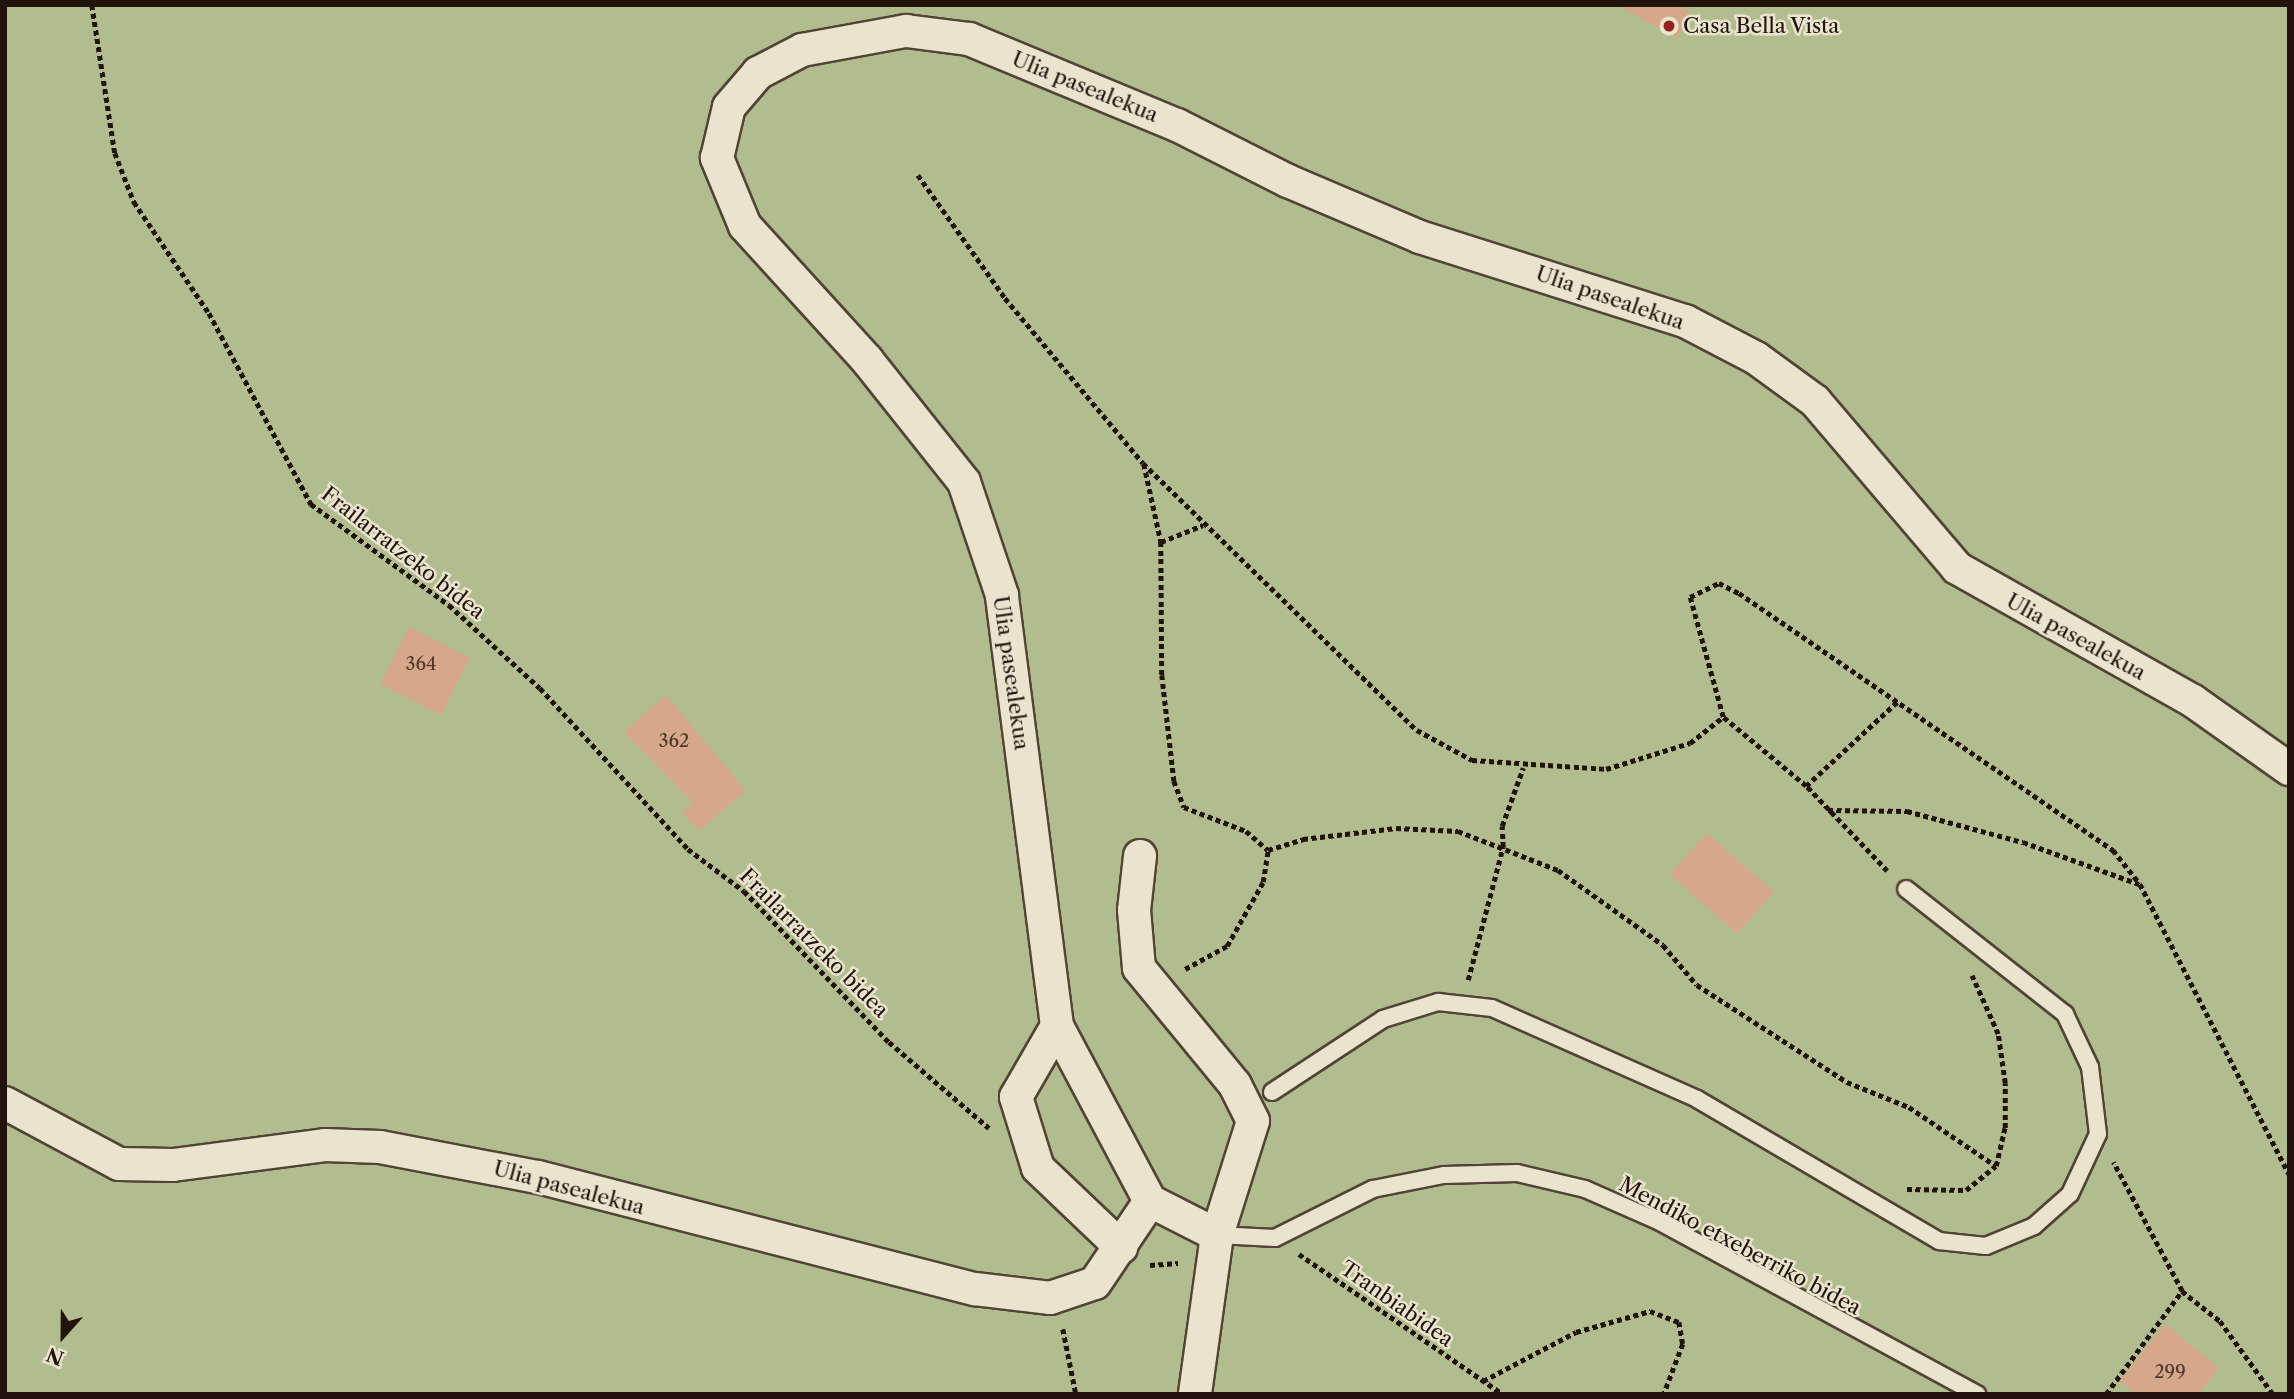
<!DOCTYPE html>
<style>
body{margin:0}
#map{position:relative;width:2294px;height:1399px;overflow:hidden;background:#dfd5b5;font-family:"Libre Caslon Text",serif}
div>[style]{position:absolute}
[style*='--x']{left:calc(var(--x)*1px);top:calc(var(--y)*1px);width:calc(var(--w)*1px);rotate:calc(var(--a)*1deg)}
.green>*{inset:0;background:#b1bd8e}
.building>*{inset:0;background:#d6a78a}
.path>*{height:4.5px;margin-top:-2.25px;transform-origin:0;background:repeating-linear-gradient(90deg,#22130c 0 5px,transparent 0 8.5px)}
.roads{filter:drop-shadow(2px 0 #514436) drop-shadow(-2px 0 #514436) drop-shadow(0 2px #514436) drop-shadow(0 -2px #514436)}
.lane>*{height:16px;margin:-8px;padding:0 8px;transform-origin:8px;border-radius:8px;background:#eae4cf}
.street>*{height:32px;margin:-16px;padding:0 16px;transform-origin:16px;border-radius:16px;background:#eae4cf}
.dots>*{width:19px;height:19px;translate:-50% -50%;box-sizing:border-box;border:4px solid #eae4cf;border-radius:50%}
span{translate:-50% -50%;white-space:nowrap;text-align:center;line-height:1.15;-webkit-text-stroke:5px #eae4cf;paint-order:stroke}
.number-label{font-size:18px;color:#4f382c}
.number-label span{-webkit-text-stroke-width:0}
.poi-label{font-size:21px;color:#22130c}
.left{translate:0 -50%;text-align:left}
.street-label{font-size:21px;color:#22130c}
.frame{position:absolute;inset:0;border:7px solid #22130c;pointer-events:none}
.north{position:absolute;left:28px;top:1301px;width:70px;height:70px;-webkit-text-stroke:5px #eae4cf;paint-order:stroke;rotate:201deg;font-size:19px;font-weight:700;line-height:28px;text-align:center;color:#22130c}
.north::after{content:'';display:block;margin:auto;width:24px;height:32px;background:#22130c;clip-path:polygon(50% 0,100% 100%,50% 72%,0 100%)}
</style>
<div id="map">
<div class="green">
<i style="clip-path:polygon(5px 5px,2289px 5px,2289px 1394px,5px 1394px)"></i>
</div>
<div class="building">
<i style="clip-path:polygon(1617px 5px,1677px 5px,1691px 13px,1677px 38px)"></i>
<i style="clip-path:polygon(409px 627px,470px 658px,441px 715px,380px 684px)"></i>
<i style="clip-path:polygon(666px 695px,746px 791px,699px 831px,682px 812px,693px 803px,624px 732px)"></i>
<i style="clip-path:polygon(1707px 833px,1774px 892px,1737px 934px,1670px 874px)"></i>
<i style="clip-path:polygon(2165px 1324px,2219px 1368px,2198px 1394px,2135px 1394px,2120px 1381px)"></i>
</div>
<div class="path">
<i style="--x:92;--y:5;--w:150;--a:81.2"></i>
<i style="--x:115;--y:153;--w:53;--a:68.8"></i>
<i style="--x:134;--y:202;--w:134;--a:56"></i>
<i style="--x:209;--y:313;--w:217;--a:61.9"></i>
<i style="--x:311;--y:504;--w:171;--a:36.2"></i>
<i style="--x:449;--y:605;--w:123;--a:42.4"></i>
<i style="--x:540;--y:688;--w:219;--a:47.4"></i>
<i style="--x:688;--y:849;--w:70;--a:36.9"></i>
<i style="--x:744;--y:891;--w:209;--a:46.2"></i>
<i style="--x:889;--y:1042;--w:132;--a:40.7"></i>
<i style="--x:918;--y:175;--w:151;--a:54.7"></i>
<i style="--x:1005;--y:298;--w:215;--a:50.1"></i>
<i style="--x:1143;--y:463;--w:383;--a:44.3"></i>
<i style="--x:1417;--y:730;--w:63;--a:28.6"></i>
<i style="--x:1472;--y:760;--w:134;--a:3.8"></i>
<i style="--x:1606;--y:769;--w:88;--a:-17.2"></i>
<i style="--x:1690;--y:743;--w:42;--a:-38.2"></i>
<i style="--x:1144;--y:464;--w:80;--a:77.7"></i>
<i style="--x:1161;--y:542;--w:133;--a:89.6"></i>
<i style="--x:1162;--y:675;--w:107;--a:83.5"></i>
<i style="--x:1174;--y:781;--w:28;--a:69"></i>
<i style="--x:1184;--y:807;--w:66;--a:21.2"></i>
<i style="--x:1246;--y:831;--w:29;--a:41"></i>
<i style="--x:1161;--y:542;--w:45;--a:-22"></i>
<i style="--x:1806;--y:786;--w:125;--a:-42.7"></i>
<i style="--x:1828;--y:810;--w:79;--a:0.7"></i>
<i style="--x:1907;--y:811;--w:120;--a:15"></i>
<i style="--x:2023;--y:842;--w:123;--a:19.9"></i>
<i style="--x:1887;--y:871;--w:117;--a:-133.6"></i>
<i style="--x:1806;--y:786;--w:108;--a:-140.3"></i>
<i style="--x:1723;--y:717;--w:124;--a:-105.4"></i>
<i style="--x:1690;--y:597;--w:32;--a:-26"></i>
<i style="--x:1719;--y:583;--w:22;--a:27"></i>
<i style="--x:1739;--y:593;--w:454;--a:34.5"></i>
<i style="--x:2113;--y:850;--w:43;--a:51.5"></i>
<i style="--x:2140;--y:884;--w:326;--a:62.8"></i>
<i style="--x:1185;--y:969;--w:48;--a:-28.7"></i>
<i style="--x:1227;--y:946;--w:73;--a:-60.6"></i>
<i style="--x:1263;--y:882;--w:32;--a:-81"></i>
<i style="--x:1268;--y:850;--w:37;--a:-17"></i>
<i style="--x:1303;--y:839;--w:94;--a:-6.7"></i>
<i style="--x:1396;--y:828;--w:62;--a:2.8"></i>
<i style="--x:1458;--y:831;--w:107;--a:21.3"></i>
<i style="--x:1558;--y:870;--w:129;--a:35.5"></i>
<i style="--x:1663;--y:945;--w:52;--a:49.6"></i>
<i style="--x:1697;--y:985;--w:179;--a:32.9"></i>
<i style="--x:1847;--y:1082;--w:67;--a:22"></i>
<i style="--x:1909;--y:1107;--w:105;--a:34.1"></i>
<i style="--x:1468;--y:980;--w:138;--a:-75.3"></i>
<i style="--x:1503;--y:847;--w:21;--a:-93"></i>
<i style="--x:1502;--y:826;--w:62;--a:-70.1"></i>
<i style="--x:1907;--y:1189;--w:59;--a:1"></i>
<i style="--x:1966;--y:1190;--w:38;--a:-39"></i>
<i style="--x:1996;--y:1166;--w:39;--a:-77"></i>
<i style="--x:2005;--y:1128;--w:45;--a:-90"></i>
<i style="--x:2005;--y:1083;--w:49;--a:-98.1"></i>
<i style="--x:1998;--y:1034;--w:64;--a:-114.1"></i>
<i style="--x:1299;--y:1254;--w:247;--a:34.5"></i>
<i style="--x:1150;--y:1265;--w:28;--a:-4"></i>
<i style="--x:2182;--y:1291;--w:48;--a:38.3"></i>
<i style="--x:2220;--y:1321;--w:90;--a:54"></i>
<i style="--x:1063;--y:1329;--w:66;--a:78.7"></i>
<i style="--x:1483;--y:1381;--w:105;--a:-27.8"></i>
<i style="--x:1576;--y:1332;--w:77;--a:-15.8"></i>
<i style="--x:1650;--y:1311;--w:31;--a:21"></i>
<i style="--x:1679;--y:1322;--w:22;--a:80"></i>
<i style="--x:1683;--y:1344;--w:53;--a:110.8"></i>
<i style="--x:2106;--y:1394;--w:128;--a:-53.6"></i>
<i style="--x:2182;--y:1291;--w:146;--a:-118.1"></i>
</div>
<div class="roads">
<div class="lane">
<i style="--x:1272;--y:1092;--w:133;--a:-33.3"></i>
<i style="--x:1383;--y:1019;--w:58;--a:-17.2"></i>
<i style="--x:1438;--y:1002;--w:54;--a:6.3"></i>
<i style="--x:1492;--y:1008;--w:224;--a:23.9"></i>
<i style="--x:1697;--y:1099;--w:281;--a:30.4"></i>
<i style="--x:1939;--y:1241;--w:47;--a:6.1"></i>
<i style="--x:1986;--y:1246;--w:52;--a:-22.6"></i>
<i style="--x:2034;--y:1226;--w:48;--a:-41.6"></i>
<i style="--x:2070;--y:1194;--w:66;--a:-65"></i>
<i style="--x:2098;--y:1134;--w:67;--a:-96.8"></i>
<i style="--x:2090;--y:1067;--w:59;--a:-115.3"></i>
<i style="--x:2065;--y:1014;--w:202;--a:-141.8"></i>
<i style="--x:1217;--y:1235;--w:58;--a:3"></i>
<i style="--x:1275;--y:1238;--w:110;--a:-26.6"></i>
<i style="--x:1373;--y:1189;--w:72;--a:-11.2"></i>
<i style="--x:1444;--y:1175;--w:73;--a:-1.6"></i>
<i style="--x:1517;--y:1173;--w:70;--a:13.2"></i>
<i style="--x:1585;--y:1189;--w:82;--a:23.7"></i>
<i style="--x:1660;--y:1222;--w:361;--a:28.5"></i>
</div>
<div class="street">
<i style="--x:1140;--y:856;--w:54;--a:96.3"></i>
<i style="--x:1134;--y:910;--w:58;--a:85.1"></i>
<i style="--x:1139;--y:968;--w:151;--a:50.6"></i>
<i style="--x:1235;--y:1085;--w:40;--a:63.4"></i>
<i style="--x:1253;--y:1121;--w:120;--a:107.5"></i>
<i style="--x:1217;--y:1235;--w:161;--a:97.9"></i>
<i style="--x:1057;--y:1026;--w:82;--a:120"></i>
<i style="--x:1016;--y:1097;--w:74;--a:72.8"></i>
<i style="--x:1038;--y:1168;--w:115;--a:43.6"></i>
<i style="--x:5;--y:1103;--w:129;--a:28.2"></i>
<i style="--x:119;--y:1164;--w:54;--a:1.1"></i>
<i style="--x:173;--y:1165;--w:153;--a:-7.5"></i>
<i style="--x:325;--y:1145;--w:55;--a:2.1"></i>
<i style="--x:380;--y:1147;--w:161;--a:10.8"></i>
<i style="--x:538;--y:1177;--w:451;--a:14.4"></i>
<i style="--x:975;--y:1289;--w:76;--a:6.8"></i>
<i style="--x:1050;--y:1298;--w:47;--a:-18.4"></i>
<i style="--x:1095;--y:1283;--w:99;--a:-56.1"></i>
<i style="--x:1217;--y:1235;--w:75;--a:-153.1"></i>
<i style="--x:1150;--y:1201;--w:198;--a:-118"></i>
<i style="--x:1057;--y:1026;--w:434;--a:-97.3"></i>
<i style="--x:1002;--y:595;--w:119;--a:-108.6"></i>
<i style="--x:964;--y:482;--w:156;--a:-128.5"></i>
<i style="--x:867;--y:360;--w:181;--a:-132.3"></i>
<i style="--x:745;--y:226;--w:74;--a:-112.4"></i>
<i style="--x:717;--y:158;--w:52;--a:-76.8"></i>
<i style="--x:729;--y:107;--w:45;--a:-49.5"></i>
<i style="--x:758;--y:73;--w:50;--a:-27.6"></i>
<i style="--x:802;--y:50;--w:106;--a:-10.4"></i>
<i style="--x:906;--y:31;--w:64;--a:7.2"></i>
<i style="--x:969;--y:39;--w:225;--a:22.5"></i>
<i style="--x:1177;--y:125;--w:124;--a:26.8"></i>
<i style="--x:1288;--y:181;--w:143;--a:23"></i>
<i style="--x:1420;--y:237;--w:278;--a:17.6"></i>
<i style="--x:1685;--y:321;--w:80;--a:27.5"></i>
<i style="--x:1756;--y:358;--w:73;--a:36.1"></i>
<i style="--x:1815;--y:401;--w:219;--a:49.6"></i>
<i style="--x:1957;--y:568;--w:271;--a:29.4"></i>
<i style="--x:2193;--y:701;--w:118;--a:35.3"></i>
</div>
</div>
<div class="dots">
<i style="left:1669px;top:26px;background:#8f2418"></i>
</div>
<div class="number-label">
<span style="left:421px;top:664px">364</span>
<span style="left:674px;top:741px">362</span>
<span style="left:2170px;top:1372px">299</span>
</div>
<div class="poi-label">
<span class="left" style="left:1683px;top:26px">Casa Bella Vista</span>
</div>
<div class="street-label">
<span style="left:1085px;top:87px;rotate:22deg">Ulia pasealekua</span>
<span style="left:1610px;top:298px;rotate:19deg">Ulia pasealekua</span>
<span style="left:403px;top:553px;rotate:38deg">Frailarratzeko bidea</span>
<span style="left:2076px;top:637px;rotate:29deg">Ulia pasealekua</span>
<span style="left:1011px;top:673px;rotate:82deg">Ulia pasealekua</span>
<span style="left:814px;top:943px;rotate:45deg">Frailarratzeko bidea</span>
<span style="left:569px;top:1188px;rotate:15deg">Ulia pasealekua</span>
<span style="left:1740px;top:1246px;rotate:28deg">Mendiko etxeberriko bidea</span>
<span style="left:1397px;top:1304px;rotate:35deg">Tranbiabidea</span>
</div>
<div class="frame"></div>
<div class="north">N</div>
</div>
